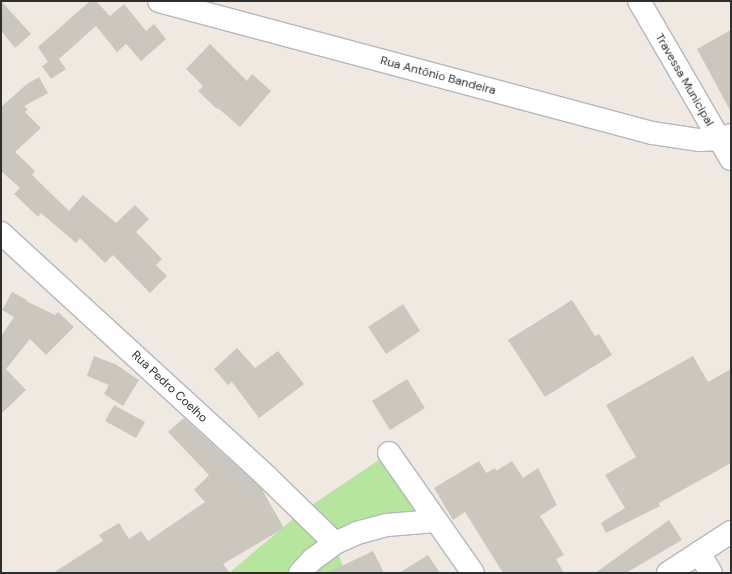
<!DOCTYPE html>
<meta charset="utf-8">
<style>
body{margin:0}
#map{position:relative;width:732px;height:574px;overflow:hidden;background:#efe9e1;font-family:"DM Sans",sans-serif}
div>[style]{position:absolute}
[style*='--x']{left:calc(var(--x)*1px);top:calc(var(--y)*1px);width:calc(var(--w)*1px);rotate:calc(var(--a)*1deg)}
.green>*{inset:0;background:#b6e59e}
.building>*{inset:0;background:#cbc7bf}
.roads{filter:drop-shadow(1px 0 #b4b7c1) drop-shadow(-1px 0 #b4b7c1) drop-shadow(0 1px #b4b7c1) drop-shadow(0 -1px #b4b7c1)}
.minor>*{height:22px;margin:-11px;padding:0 11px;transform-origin:11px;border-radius:11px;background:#fff}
span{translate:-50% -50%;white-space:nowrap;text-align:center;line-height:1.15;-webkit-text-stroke:4px #fff;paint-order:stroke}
.street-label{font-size:12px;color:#2e2e2e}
.frame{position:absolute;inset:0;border:2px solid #2e2e2e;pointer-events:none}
</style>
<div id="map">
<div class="green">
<i style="clip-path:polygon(389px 453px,436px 521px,335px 544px,345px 573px,229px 573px,300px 513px)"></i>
</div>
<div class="building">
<i style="clip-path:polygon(1px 1px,31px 34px,15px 48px,1px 31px)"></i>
<i style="clip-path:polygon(90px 1px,96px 1px,110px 16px,124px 4px,146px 31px,154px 24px,166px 39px,141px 61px,126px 44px,117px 52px,96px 26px,59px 59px,66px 69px,51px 79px,42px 66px,48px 62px,38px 47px)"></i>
<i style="clip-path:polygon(731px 30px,731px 112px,697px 49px)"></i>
<i style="clip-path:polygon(210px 44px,247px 81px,252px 74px,271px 91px,240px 127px,218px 108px,217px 109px,198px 91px,203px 86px,186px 69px)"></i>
<i style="clip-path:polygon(39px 77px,48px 93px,24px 106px,28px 110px,25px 112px,41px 128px,15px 152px,35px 171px,32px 175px,69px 211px,83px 195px,116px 223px,135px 205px,149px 219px,136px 232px,162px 259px,156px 265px,167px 276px,150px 293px,113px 255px,105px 263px,80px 238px,76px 243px,41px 213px,38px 217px,14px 194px,20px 188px,1px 171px,1px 107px,27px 84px)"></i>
<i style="clip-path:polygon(12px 292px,27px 300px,26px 301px,55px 315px,58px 312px,74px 327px,46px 355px,30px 339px,6px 369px,26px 390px,1px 414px,1px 336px,14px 317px,2px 310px)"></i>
<i style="clip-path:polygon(572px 300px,595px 336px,599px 334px,612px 355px,545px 397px,508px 340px)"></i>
<i style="clip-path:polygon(403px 304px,420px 331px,386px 354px,368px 327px)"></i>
<i style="clip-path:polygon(237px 348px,255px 368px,278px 351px,304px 384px,259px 418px,232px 382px,228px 385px,214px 369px)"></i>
<i style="clip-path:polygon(94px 356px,115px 364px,139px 380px,123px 406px,104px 394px,109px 385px,87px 376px)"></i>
<i style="clip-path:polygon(693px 356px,708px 382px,731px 369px,731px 463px,659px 503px,660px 506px,606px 533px,601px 523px,625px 508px,605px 475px,636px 457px,606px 405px)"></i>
<i style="clip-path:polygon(407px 379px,425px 408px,390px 430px,372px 401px)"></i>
<i style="clip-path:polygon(114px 405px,145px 422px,136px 438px,105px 421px)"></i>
<i style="clip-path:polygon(184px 418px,261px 488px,284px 528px,223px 564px,230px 573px,53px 573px,103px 541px,99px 535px,119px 523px,129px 539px,141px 531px,148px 541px,205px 502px,194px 490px,209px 475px,168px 432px)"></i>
<i style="clip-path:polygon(479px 461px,486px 473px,495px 468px,496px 471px,512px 461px,523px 478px,538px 468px,557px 505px,540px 516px,564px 555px,556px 559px,564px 573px,503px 573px,465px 512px,453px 520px,434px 488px)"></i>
<i style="clip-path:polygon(669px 520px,682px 540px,626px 573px,595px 573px)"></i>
<i style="clip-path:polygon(373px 551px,384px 573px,327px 573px)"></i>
<i style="clip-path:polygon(428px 555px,440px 573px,399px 573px)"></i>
</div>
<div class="roads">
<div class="minor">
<i style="--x:159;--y:1;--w:510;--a:14.99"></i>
<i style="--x:652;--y:133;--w:48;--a:8.5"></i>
<i style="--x:699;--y:140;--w:20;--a:-3"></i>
<i style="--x:719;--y:139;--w:13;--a:-18"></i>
<i style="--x:639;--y:1;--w:183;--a:59.8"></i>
<i style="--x:1;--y:233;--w:360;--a:42.5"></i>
<i style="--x:266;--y:476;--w:96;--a:44.2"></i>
<i style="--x:389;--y:453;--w:146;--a:55"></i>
<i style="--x:699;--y:553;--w:23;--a:59"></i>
<i style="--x:300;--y:573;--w:18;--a:-47"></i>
<i style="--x:312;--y:560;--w:29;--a:-36"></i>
<i style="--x:335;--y:543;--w:24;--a:-24"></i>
<i style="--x:357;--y:533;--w:31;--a:-15"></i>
<i style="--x:387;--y:525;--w:49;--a:-4.7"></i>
<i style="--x:668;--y:573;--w:75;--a:-33.1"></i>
</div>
</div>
<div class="street-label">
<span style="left:438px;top:76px;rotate:15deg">Rua Antônio Bandeira</span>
<span style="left:684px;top:80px;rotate:60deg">Travessa Municipal</span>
<span style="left:169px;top:387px;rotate:43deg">Rua Pedro Coelho</span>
</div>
<div class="frame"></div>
</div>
